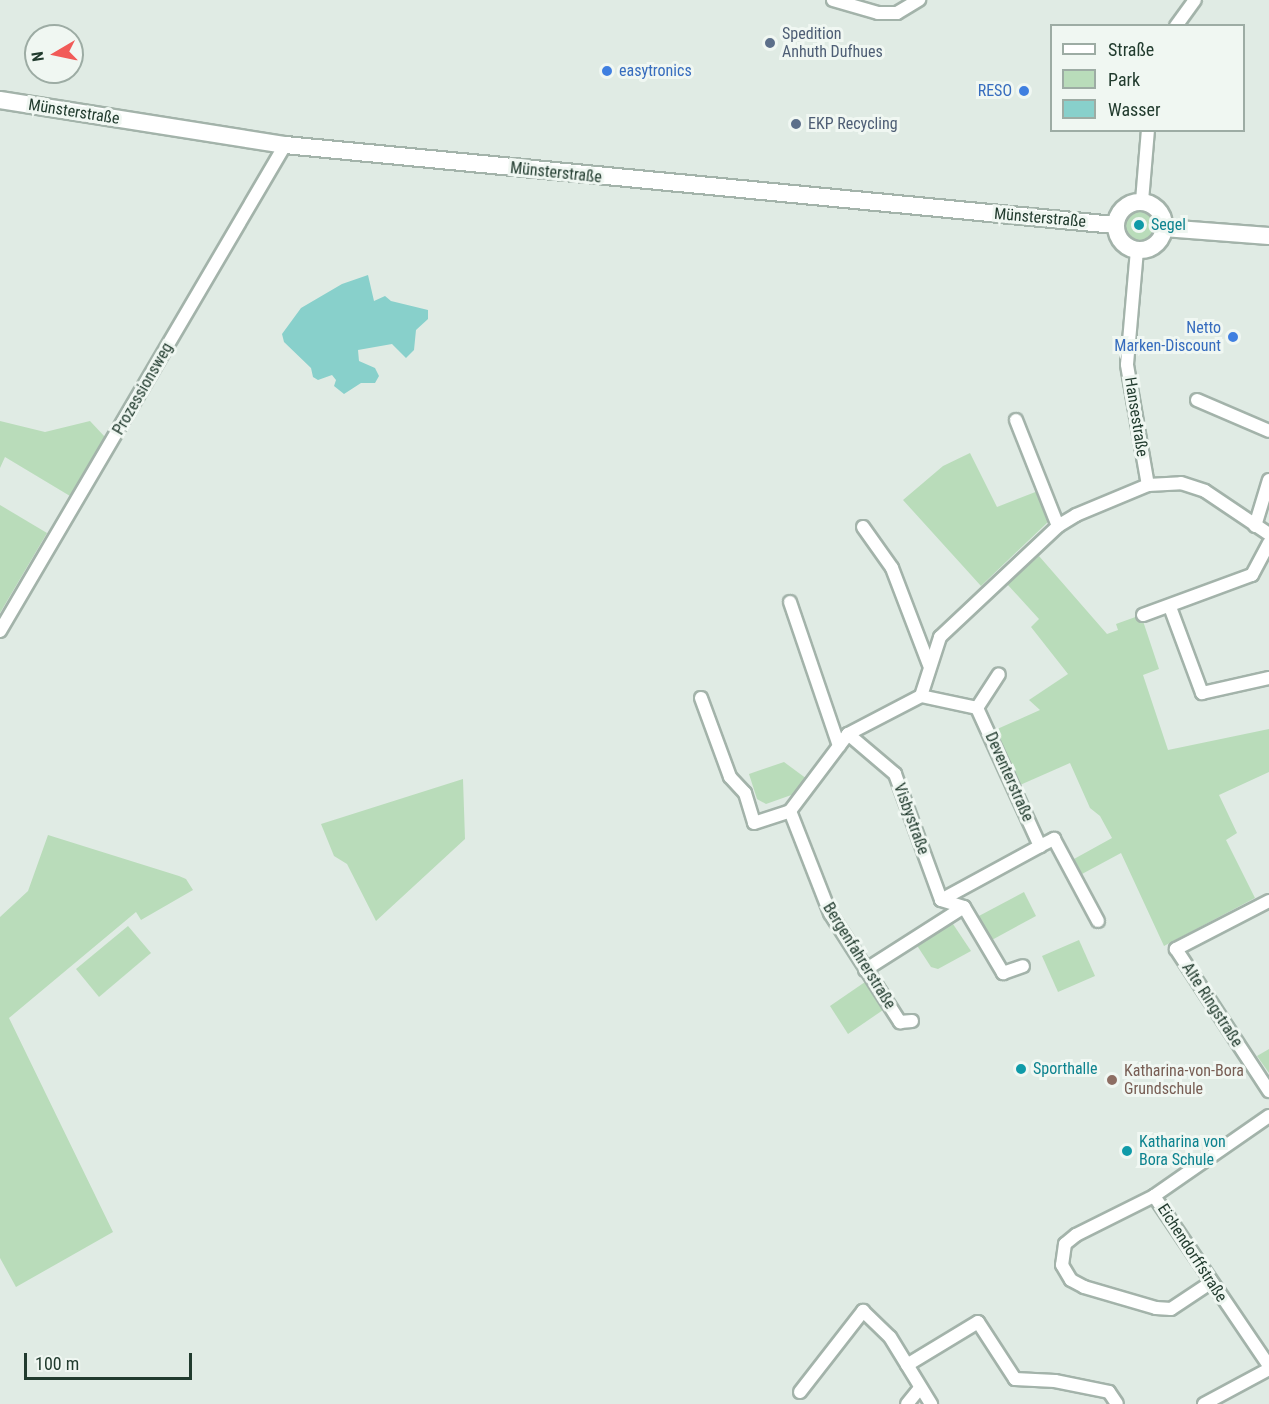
<!DOCTYPE html>
<meta charset="utf-8">
<style>
body{margin:0}
#map{position:relative;width:1269px;height:1404px;overflow:hidden;background:#e0ebe4;font-family:"Roboto Condensed",sans-serif}
div>[style]{position:absolute}
[style*='--x']{left:calc(var(--x)*1px);top:calc(var(--y)*1px);width:calc(var(--w)*1px);rotate:calc(var(--a)*1deg)}
.green>*{inset:0;background:#b9dcba}
.round{border-radius:50%}
.water>*{inset:0;background:#88d0cb}
.roads{filter:drop-shadow(2px 0 #a3b3aa) drop-shadow(-2px 0 #a3b3aa) drop-shadow(0 2px #a3b3aa) drop-shadow(0 -2px #a3b3aa)}
.street>*{height:12px;margin:-6px;padding:0 6px;transform-origin:6px;border-radius:6px;background:#fff}
.secondary>*{height:16px;margin:-8px;padding:0 8px;transform-origin:8px;border-radius:8px;background:#fff}
.secondary>.ring{margin:-8px;padding:0;box-sizing:content-box;background:none;border:16px solid #fff;border-radius:50%}
.dots>*{width:16px;height:16px;translate:-50% -50%;box-sizing:border-box;border:3px solid #f0f7f2;border-radius:50%}
span{translate:-50% -50%;white-space:nowrap;text-align:center;line-height:1.15;-webkit-text-stroke:6px #f0f7f2;paint-order:stroke}
.service-label{font-size:16px;color:#4e5e75}
.left{translate:0 -50%;text-align:left}
.shop-label{font-size:16px;color:#366cbe}
.right{translate:-100% -50%;text-align:right}
.street-label{font-size:16px;color:#213b2e}
.culture-label{font-size:16px;color:#0d838f}
.education-label{font-size:16px;color:#785e54}
.legend{position:absolute;left:1050px;top:24px;width:195px;height:108px;box-sizing:border-box;background:#f0f7f2;border:2px solid #9daca4;margin:0;padding:8px 10px;list-style:none;font-size:18px;color:#213b2e}
.legend li{display:flex;align-items:center;gap:12px;height:30px}
.legend b{width:30px;border:2px solid #9daca4}
.north{position:absolute;left:24px;top:24px;width:60px;height:60px;box-sizing:border-box;background:#f0f7f2;border:2px solid #9daca4;border-radius:50%;rotate:261deg;font-size:16px;font-weight:700;line-height:24px;text-align:center;color:#213b2e}
.north::after{content:'';display:block;margin:auto;width:21px;height:27px;background:#f15b58;clip-path:polygon(50% 0,100% 100%,50% 72%,0 100%)}
.scale{position:absolute;left:24px;top:1353px;width:168px;height:27px;box-sizing:border-box;border:3px solid #213b2e;border-top:0;padding-left:8px;font-size:18px;line-height:21px;white-space:nowrap;color:#213b2e;-webkit-text-stroke:4px #f0f7f2;paint-order:stroke}
</style>
<div id="map">
<div class="green">
<i class="round" style="left:1122px;top:208px;width:36px;height:36px"></i>
<i style="clip-path:polygon(0 421px,45px 432px,90px 421px,105px 437px,70px 496px,5px 457px,0 468px)"></i>
<i style="clip-path:polygon(970px 453px,997px 507px,1038px 491px,1050px 520px,981px 586px,903px 500px,943px 466px)"></i>
<i style="clip-path:polygon(0 505px,47px 533px,0 613px)"></i>
<i style="clip-path:polygon(1039px 556px,1107px 634px,1118px 630px,1116px 624px,1141px 615px,1159px 669px,1143px 675px,1168px 750px,1269px 729px,1269px 772px,1219px 795px,1237px 833px,1226px 840px,1255px 898px,1164px 946px,1121px 853px,1082px 874px,1074px 859px,1112px 838px,1100px 816px,1090px 808px,1070px 763px,1020px 785px,995px 730px,1040px 710px,1029px 700px,1068px 674px,1031px 627px,1039px 619px,1007px 584px)"></i>
<i style="clip-path:polygon(784px 762px,807px 779px,797px 793px,766px 804px,757px 799px,749px 774px)"></i>
<i style="clip-path:polygon(463px 779px,465px 839px,376px 921px,347px 864px,334px 856px,321px 824px)"></i>
<i style="clip-path:polygon(48px 835px,179px 876px,186px 879px,193px 890px,141px 920px,136px 912px,9px 1018px,113px 1232px,16px 1287px,0 1258px,0 917px,28px 891px)"></i>
<i style="clip-path:polygon(1024px 892px,1036px 916px,990px 941px,977px 917px)"></i>
<i style="clip-path:polygon(951px 921px,971px 951px,938px 969px,931px 967px,916px 944px)"></i>
<i style="clip-path:polygon(128px 926px,151px 953px,99px 997px,76px 969px)"></i>
<i style="clip-path:polygon(1079px 940px,1095px 976px,1058px 992px,1042px 956px)"></i>
<i style="clip-path:polygon(865px 982px,883px 1010px,848px 1034px,830px 1006px)"></i>
<i style="clip-path:polygon(1269px 1049px,1269px 1073px,1257px 1056px)"></i>
</div>
<div class="water">
<i style="clip-path:polygon(368px 275px,374px 301px,385px 296px,391px 301px,428px 310px,428px 319px,416px 330px,414px 350px,406px 358px,392px 344px,358px 350px,359px 361px,375px 368px,379px 376px,375px 383px,361px 383px,344px 394px,334px 386px,336px 380px,332px 375px,318px 380px,313px 377px,311px 368px,284px 342px,282px 334px,301px 308px,342px 284px)"></i>
</div>
<div class="roads">
<div class="street">
<i style="--x:833;--y:0;--w:47;--a:16.1"></i>
<i style="--x:878;--y:13;--w:19;--a:0"></i>
<i style="--x:897;--y:13;--w:26;--a:-31"></i>
<i style="--x:1176;--y:26;--w:32;--a:-54"></i>
<i style="--x:1142;--y:201;--w:71;--a:-85.2"></i>
<i style="--x:1137;--y:250;--w:115;--a:95"></i>
<i style="--x:1127;--y:365;--w:122;--a:80.1"></i>
<i style="--x:1197;--y:400;--w:78;--a:23.3"></i>
<i style="--x:1016;--y:420;--w:114;--a:68.4"></i>
<i style="--x:1255;--y:526;--w:48;--a:-73.1"></i>
<i style="--x:863;--y:527;--w:50;--a:54.7"></i>
<i style="--x:892;--y:568;--w:104;--a:69.1"></i>
<i style="--x:790;--y:602;--w:152;--a:71.2"></i>
<i style="--x:1170;--y:607;--w:92;--a:69.6"></i>
<i style="--x:1202;--y:693;--w:69;--a:-12.6"></i>
<i style="--x:1143;--y:615;--w:116;--a:-20.2"></i>
<i style="--x:1252;--y:575;--w:36;--a:-62"></i>
<i style="--x:0;--y:631;--w:563;--a:-59.61"></i>
<i style="--x:921;--y:696;--w:57;--a:12.1"></i>
<i style="--x:977;--y:708;--w:152;--a:65.5"></i>
<i style="--x:1040;--y:846;--w:16;--a:-27"></i>
<i style="--x:1054;--y:839;--w:93;--a:61.8"></i>
<i style="--x:701;--y:698;--w:84;--a:69.8"></i>
<i style="--x:730;--y:777;--w:22;--a:47"></i>
<i style="--x:745;--y:793;--w:31;--a:73"></i>
<i style="--x:754;--y:823;--w:38;--a:-18"></i>
<i style="--x:790;--y:811;--w:96;--a:-53"></i>
<i style="--x:848;--y:734;--w:82;--a:-27.5"></i>
<i style="--x:921;--y:696;--w:62;--a:-72.1"></i>
<i style="--x:940;--y:637;--w:162;--a:-43.2"></i>
<i style="--x:1058;--y:526;--w:21;--a:-31"></i>
<i style="--x:1076;--y:515;--w:78;--a:-22.6"></i>
<i style="--x:1148;--y:485;--w:33;--a:-3"></i>
<i style="--x:1181;--y:483;--w:25;--a:18"></i>
<i style="--x:1205;--y:491;--w:77;--a:33.9"></i>
<i style="--x:977;--y:708;--w:40;--a:-57.1"></i>
<i style="--x:848;--y:734;--w:62;--a:40.4"></i>
<i style="--x:895;--y:774;--w:134;--a:69.9"></i>
<i style="--x:941;--y:900;--w:24;--a:17"></i>
<i style="--x:964;--y:907;--w:77;--a:59.4"></i>
<i style="--x:1003;--y:973;--w:21;--a:-19"></i>
<i style="--x:790;--y:811;--w:110;--a:68.6"></i>
<i style="--x:830;--y:913;--w:130;--a:57.3"></i>
<i style="--x:900;--y:1022;--w:12;--a:-5"></i>
<i style="--x:941;--y:900;--w:113;--a:-28.6"></i>
<i style="--x:1269;--y:901;--w:105;--a:152.7"></i>
<i style="--x:1176;--y:949;--w:170;--a:56.8"></i>
<i style="--x:865;--y:970;--w:117;--a:-32.5"></i>
<i style="--x:1269;--y:1116;--w:140;--a:145.2"></i>
<i style="--x:1154;--y:1196;--w:205;--a:55.9"></i>
<i style="--x:1154;--y:1196;--w:87;--a:153.4"></i>
<i style="--x:1076;--y:1235;--w:14;--a:141"></i>
<i style="--x:1065;--y:1244;--w:21;--a:98"></i>
<i style="--x:1062;--y:1265;--w:17;--a:59"></i>
<i style="--x:1071;--y:1280;--w:15;--a:28"></i>
<i style="--x:1084;--y:1287;--w:75;--a:16.3"></i>
<i style="--x:1156;--y:1308;--w:15;--a:4"></i>
<i style="--x:1171;--y:1309;--w:47;--a:-33.7"></i>
<i style="--x:907;--y:1365;--w:83;--a:-31.2"></i>
<i style="--x:978;--y:1322;--w:68;--a:57"></i>
<i style="--x:1015;--y:1379;--w:40;--a:2.9"></i>
<i style="--x:1055;--y:1381;--w:55;--a:11.5"></i>
<i style="--x:1109;--y:1392;--w:14;--a:56"></i>
<i style="--x:800;--y:1392;--w:103;--a:-52.1"></i>
<i style="--x:863;--y:1311;--w:37;--a:44"></i>
<i style="--x:890;--y:1337;--w:79;--a:58.5"></i>
<i style="--x:907;--y:1404;--w:21;--a:-51"></i>
<i style="--x:1204;--y:1404;--w:74;--a:-28.3"></i>
</div>
<div class="secondary">
<i style="--x:0;--y:100;--w:289;--a:9"></i>
<i style="--x:285;--y:145;--w:834;--a:5.51"></i>
<i class="ring" style="left:1116px;top:202px;width:32px;height:32px"></i>
<i style="--x:1164;--y:228;--w:105;--a:4.4"></i>
</div>
</div>
<div class="dots">
<i style="left:770px;top:43px;background:#5c6f8a"></i>
<i style="left:607px;top:71px;background:#3f7fe0"></i>
<i style="left:1024px;top:91px;background:#3f7fe0"></i>
<i style="left:796px;top:124px;background:#5c6f8a"></i>
<i style="left:1139px;top:225px;background:#0f9aa8"></i>
<i style="left:1233px;top:337px;background:#3f7fe0"></i>
<i style="left:1021px;top:1069px;background:#0f9aa8"></i>
<i style="left:1112px;top:1080px;background:#8d6e63"></i>
<i style="left:1127px;top:1151px;background:#0f9aa8"></i>
</div>
<div class="service-label">
<span class="left" style="left:782px;top:43px">Spedition<br>Anhuth Dufhues</span>
<span class="left" style="left:808px;top:124px">EKP Recycling</span>
</div>
<div class="shop-label">
<span class="left" style="left:619px;top:71px">easytronics</span>
<span class="right" style="left:1012px;top:91px">RESO</span>
<span class="right" style="left:1221px;top:337px">Netto<br>Marken-Discount</span>
</div>
<div class="street-label">
<span style="left:74px;top:112px;rotate:9deg">Münsterstraße</span>
<span style="left:556px;top:173px;rotate:6deg">Münsterstraße</span>
<span style="left:1040px;top:218px;rotate:5deg">Münsterstraße</span>
<span style="left:143px;top:389px;rotate:-60deg">Prozessionsweg</span>
<span style="left:1136px;top:417px;rotate:81deg">Hansestraße</span>
<span style="left:1009px;top:777px;rotate:66deg">Deventerstraße</span>
<span style="left:911px;top:819px;rotate:70deg">Visbystraße</span>
<span style="left:859px;top:956px;rotate:58deg">Bergenfahrerstraße</span>
<span style="left:1212px;top:1005px;rotate:57deg">Alte Ringstraße</span>
<span style="left:1192px;top:1253px;rotate:57deg">Eichendorffstraße</span>
</div>
<div class="culture-label">
<span class="left" style="left:1151px;top:225px">Segel</span>
<span class="left" style="left:1033px;top:1069px">Sporthalle</span>
<span class="left" style="left:1139px;top:1151px">Katharina von<br>Bora Schule</span>
</div>
<div class="education-label">
<span class="left" style="left:1124px;top:1080px">Katharina-von-Bora<br>Grundschule</span>
</div>
<ul class="legend">
<li><b style="height:8px;background:#fff"></b>Straße</li>
<li><b style="height:16px;background:#b9dcba"></b>Park</li>
<li><b style="height:16px;background:#88d0cb"></b>Wasser</li>
</ul>
<div class="north">N</div>
<div class="scale">100 m</div>
</div>
